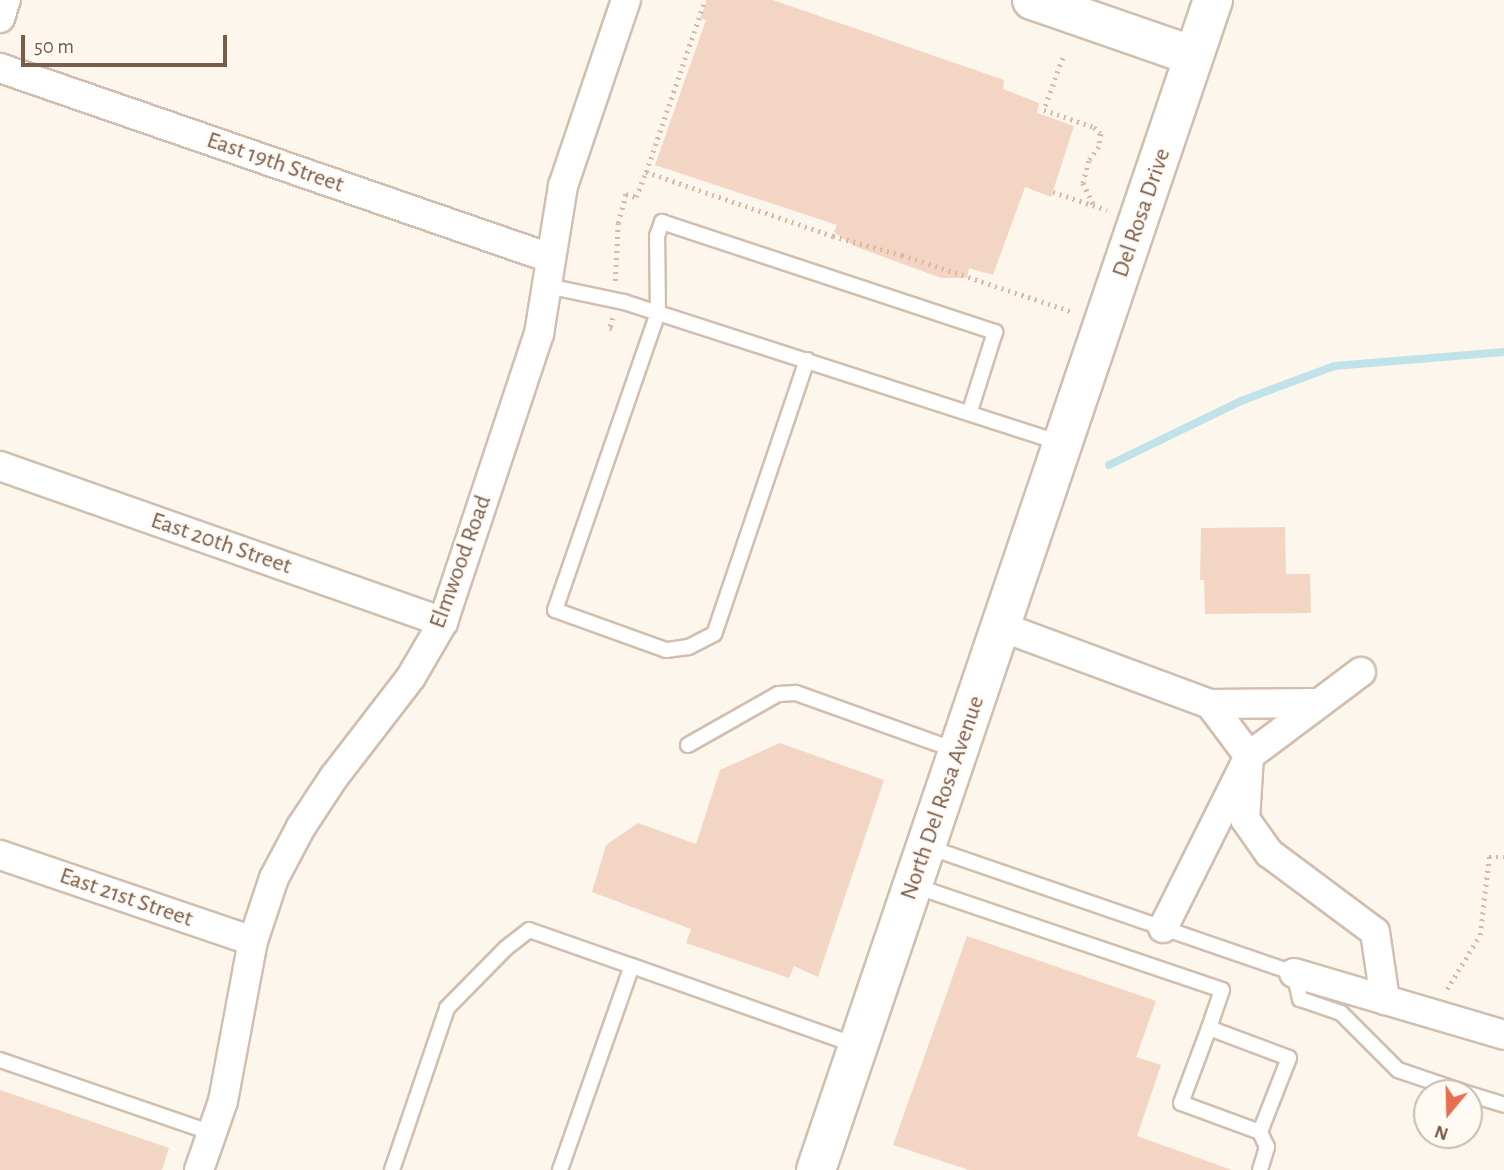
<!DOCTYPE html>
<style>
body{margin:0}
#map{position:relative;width:1504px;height:1170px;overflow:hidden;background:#fdf6ec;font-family:"Alegreya Sans",sans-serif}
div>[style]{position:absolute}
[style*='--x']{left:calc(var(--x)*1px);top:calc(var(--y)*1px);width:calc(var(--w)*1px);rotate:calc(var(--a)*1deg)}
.stream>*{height:8px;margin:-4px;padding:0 4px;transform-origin:4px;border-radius:4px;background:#bfe3e8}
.building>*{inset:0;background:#f3d5c3}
.path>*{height:4.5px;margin-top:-2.25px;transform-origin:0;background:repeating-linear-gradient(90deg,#d9b8a5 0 2px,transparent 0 7px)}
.roads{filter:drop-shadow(2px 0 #d1beb0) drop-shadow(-2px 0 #d1beb0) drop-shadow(0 2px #d1beb0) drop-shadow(0 -2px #d1beb0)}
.lane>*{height:14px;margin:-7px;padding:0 7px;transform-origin:7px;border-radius:7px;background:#fff}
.street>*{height:28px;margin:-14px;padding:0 14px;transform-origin:14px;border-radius:14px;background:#fff}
.secondary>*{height:38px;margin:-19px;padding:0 19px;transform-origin:19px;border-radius:19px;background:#fff}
span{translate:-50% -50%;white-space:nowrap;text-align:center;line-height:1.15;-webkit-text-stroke:5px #fffaf3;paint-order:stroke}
.street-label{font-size:24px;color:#7a5c4d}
.north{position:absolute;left:1413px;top:1079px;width:70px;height:70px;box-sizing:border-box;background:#fffaf3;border:2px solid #cabbb1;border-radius:50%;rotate:199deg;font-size:19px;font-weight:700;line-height:28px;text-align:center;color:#7a5c4d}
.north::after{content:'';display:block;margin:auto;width:24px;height:32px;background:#e76f51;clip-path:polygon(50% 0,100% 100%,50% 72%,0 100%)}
.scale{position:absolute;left:21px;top:35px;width:206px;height:32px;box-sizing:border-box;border:4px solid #7a5c4d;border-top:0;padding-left:9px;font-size:21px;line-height:24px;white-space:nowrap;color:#7a5c4d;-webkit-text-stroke:5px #fffaf3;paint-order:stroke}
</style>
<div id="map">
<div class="stream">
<i style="--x:1109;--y:465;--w:147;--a:-25.9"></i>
<i style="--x:1241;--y:401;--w:99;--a:-20.6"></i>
<i style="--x:1334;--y:366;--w:171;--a:-4.7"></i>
</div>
<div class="building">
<i style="clip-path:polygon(707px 0,773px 0,1004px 80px,1003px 89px,1039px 103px,1037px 113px,1074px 126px,1051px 197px,1025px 187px,993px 275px,969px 268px,967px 278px,941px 278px,854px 246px,834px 232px,837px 225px,655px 165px,706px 20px,700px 19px)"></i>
<i style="clip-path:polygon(1285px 527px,1286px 574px,1310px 574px,1311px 613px,1205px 614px,1204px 580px,1200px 580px,1201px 528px)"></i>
<i style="clip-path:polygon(780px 743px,884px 780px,818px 977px,794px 966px,789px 978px,686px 943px,691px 929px,592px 892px,606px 845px,638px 823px,696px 844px,720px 770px)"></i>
<i style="clip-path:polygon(967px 936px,1156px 1001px,1136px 1057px,1161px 1065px,1137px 1136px,1232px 1170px,969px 1170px,893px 1145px)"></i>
<i style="clip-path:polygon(0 1090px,169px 1148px,162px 1170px,0 1170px)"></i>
</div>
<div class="path">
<i style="--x:1063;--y:58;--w:55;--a:110.1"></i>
<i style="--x:1044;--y:110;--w:53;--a:18.8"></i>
<i style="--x:1094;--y:127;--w:10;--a:45"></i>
<i style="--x:1101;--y:134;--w:13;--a:99"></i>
<i style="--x:1099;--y:147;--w:17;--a:126"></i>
<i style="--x:1089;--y:161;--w:23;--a:105"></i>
<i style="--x:1083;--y:183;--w:25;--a:64"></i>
<i style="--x:646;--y:172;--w:182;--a:-71.1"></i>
<i style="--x:1053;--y:192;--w:57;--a:18.4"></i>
<i style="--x:615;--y:281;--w:58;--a:-87"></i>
<i style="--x:618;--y:223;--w:30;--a:-75"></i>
<i style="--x:626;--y:194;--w:10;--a:17"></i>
<i style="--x:636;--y:197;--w:27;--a:-68"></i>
<i style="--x:646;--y:172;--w:198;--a:18.9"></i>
<i style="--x:833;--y:236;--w:72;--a:15.4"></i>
<i style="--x:902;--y:255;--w:180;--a:18.4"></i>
<i style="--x:613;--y:318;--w:10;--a:107"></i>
<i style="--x:610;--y:328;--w:3;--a:18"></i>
<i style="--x:1447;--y:989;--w:63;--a:-58.6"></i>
<i style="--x:1480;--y:935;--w:79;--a:-83.4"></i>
<i style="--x:1489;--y:857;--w:15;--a:0"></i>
</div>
<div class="roads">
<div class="lane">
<i style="--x:548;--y:286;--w:78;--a:11.9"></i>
<i style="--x:624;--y:302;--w:458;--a:17.9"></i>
<i style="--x:807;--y:360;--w:289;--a:108.7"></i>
<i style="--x:714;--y:634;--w:29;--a:153"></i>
<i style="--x:688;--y:647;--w:22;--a:172"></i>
<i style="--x:666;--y:650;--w:118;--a:-160.2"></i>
<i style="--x:555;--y:610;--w:314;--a:-70.9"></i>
<i style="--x:658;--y:313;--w:77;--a:-90.7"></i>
<i style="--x:657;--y:236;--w:15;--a:-70"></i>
<i style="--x:662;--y:222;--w:351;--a:18.3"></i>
<i style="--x:995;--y:332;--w:83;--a:107.6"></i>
<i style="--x:688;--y:745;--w:103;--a:-29.5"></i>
<i style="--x:778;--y:694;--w:18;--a:-3"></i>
<i style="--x:796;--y:693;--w:172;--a:19.7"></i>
<i style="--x:928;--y:847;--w:387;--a:19"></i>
<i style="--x:1294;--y:973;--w:27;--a:77"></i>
<i style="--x:1300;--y:999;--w:43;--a:18.9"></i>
<i style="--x:1341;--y:1013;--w:81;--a:45"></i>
<i style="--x:1398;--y:1070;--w:72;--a:18.7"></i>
<i style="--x:915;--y:886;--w:324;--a:18.7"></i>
<i style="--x:1222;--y:990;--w:40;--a:108.9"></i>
<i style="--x:1209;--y:1028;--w:85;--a:20.6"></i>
<i style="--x:1289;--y:1058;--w:79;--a:111.4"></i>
<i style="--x:1260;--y:1132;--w:84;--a:-159.8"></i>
<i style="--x:1181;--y:1103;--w:80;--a:-69.5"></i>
<i style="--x:0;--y:1060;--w:224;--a:19"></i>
<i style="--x:1469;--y:1094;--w:37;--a:17"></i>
<i style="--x:392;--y:1170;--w:171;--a:-71.2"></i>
<i style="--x:447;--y:1008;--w:84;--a:-45.5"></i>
<i style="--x:506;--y:948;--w:29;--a:-38"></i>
<i style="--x:529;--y:930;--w:109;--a:19.3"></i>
<i style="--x:560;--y:1170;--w:216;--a:-70.6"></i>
<i style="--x:632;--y:966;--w:237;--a:19.5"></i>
<i style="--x:1260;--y:1170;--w:24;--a:-73"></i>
<i style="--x:1267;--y:1147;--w:17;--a:-115"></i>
</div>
<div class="street">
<i style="--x:0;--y:18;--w:19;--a:-72"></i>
<i style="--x:0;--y:68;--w:582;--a:19.06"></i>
<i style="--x:0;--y:466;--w:470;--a:19.4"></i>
<i style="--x:1002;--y:627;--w:222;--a:20.3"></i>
<i style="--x:1210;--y:704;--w:109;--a:-0.5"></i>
<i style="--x:1210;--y:704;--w:65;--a:53.1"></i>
<i style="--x:1249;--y:756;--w:63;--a:93.6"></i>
<i style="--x:1245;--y:819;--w:42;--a:54.8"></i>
<i style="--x:1269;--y:853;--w:132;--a:36.7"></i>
<i style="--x:1375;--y:932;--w:69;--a:81.6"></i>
<i style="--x:0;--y:855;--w:267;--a:18.8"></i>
<i style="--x:1163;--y:928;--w:192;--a:-63.4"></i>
<i style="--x:1249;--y:756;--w:140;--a:-36.9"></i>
<i style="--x:1294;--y:973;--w:219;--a:16.4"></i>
<i style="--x:199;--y:1170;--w:73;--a:-70.8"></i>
<i style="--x:223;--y:1101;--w:163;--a:-79.4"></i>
<i style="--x:253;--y:941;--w:66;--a:-71.6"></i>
<i style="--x:274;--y:878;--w:58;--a:-62.1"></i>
<i style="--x:301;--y:827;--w:60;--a:-56.6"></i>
<i style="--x:334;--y:777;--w:126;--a:-52.4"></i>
<i style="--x:411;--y:677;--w:64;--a:-59.8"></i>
<i style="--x:443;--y:622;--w:304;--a:-71.6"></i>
<i style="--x:539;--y:334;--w:150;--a:-80.8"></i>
<i style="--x:563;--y:186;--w:196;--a:-71.3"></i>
</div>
<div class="secondary">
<i style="--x:1032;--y:0;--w:171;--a:19.1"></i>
<i style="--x:816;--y:1170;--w:1236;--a:-71.26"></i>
</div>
</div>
<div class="street-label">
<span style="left:275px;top:163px;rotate:19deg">East 19th Street</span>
<span style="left:1142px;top:213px;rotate:-71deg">Del Rosa Drive</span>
<span style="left:221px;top:544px;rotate:19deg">East 20th Street</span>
<span style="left:461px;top:562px;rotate:-70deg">Elmwood Road</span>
<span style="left:943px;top:798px;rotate:-71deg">North Del Rosa Avenue</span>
<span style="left:126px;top:898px;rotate:19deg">East 21st Street</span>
</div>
<div class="north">N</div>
<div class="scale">50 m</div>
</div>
